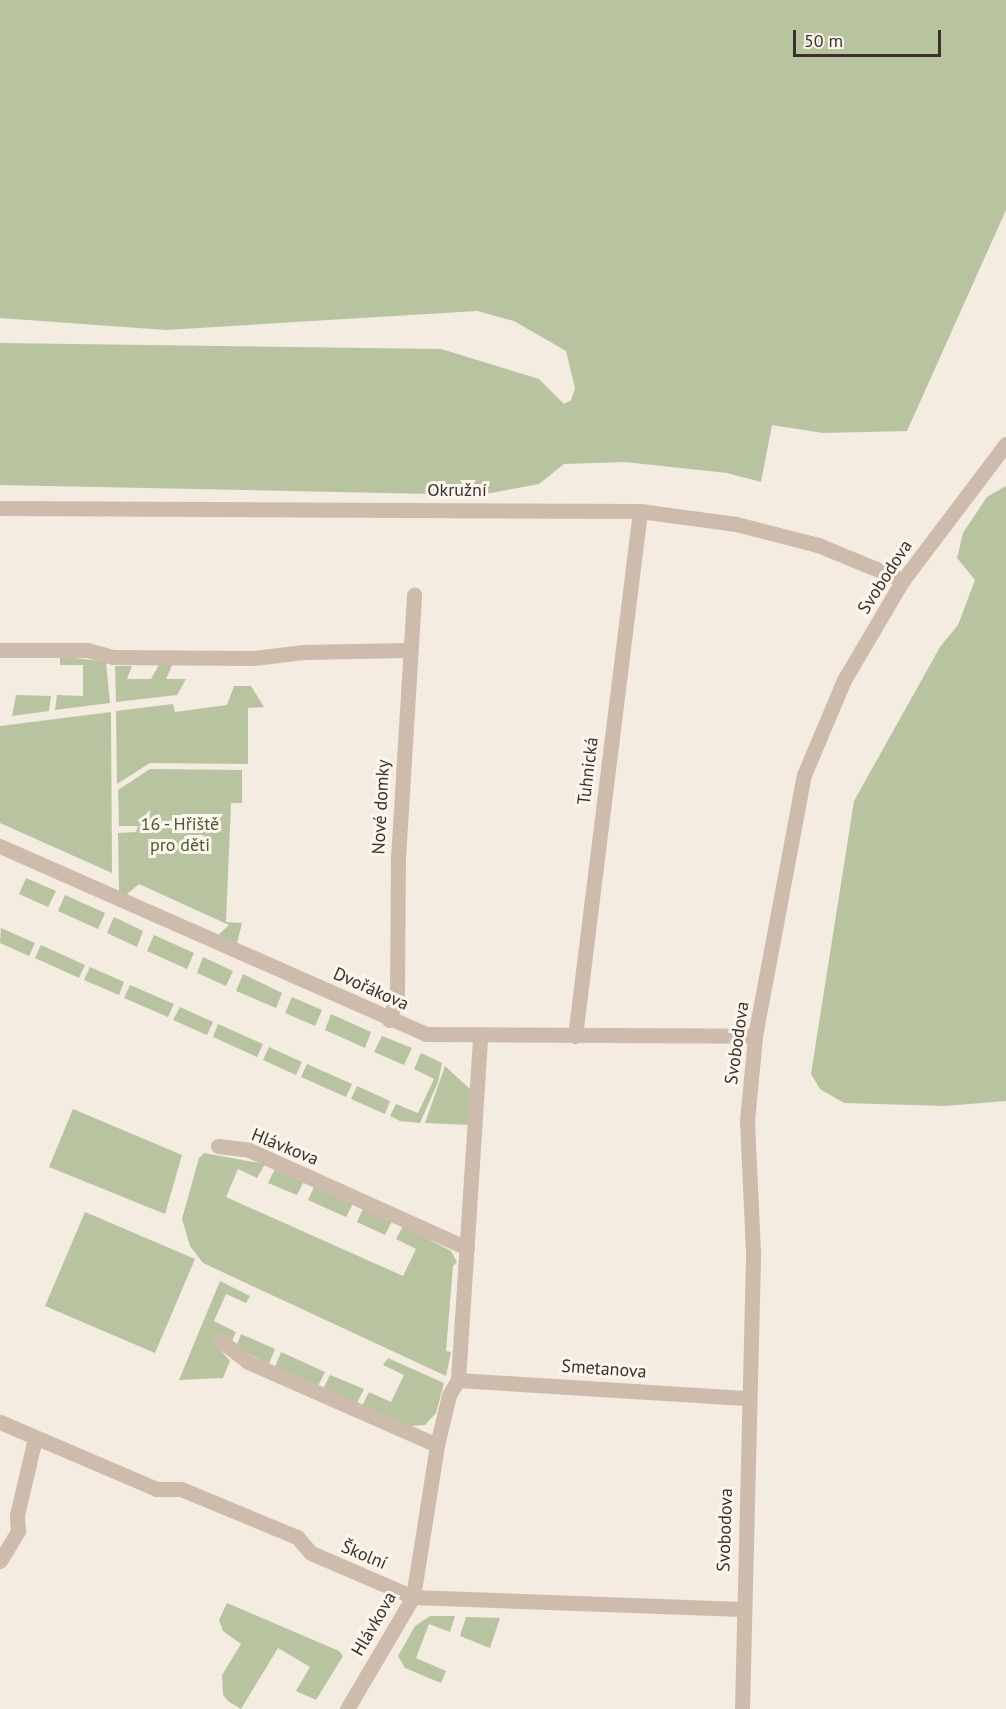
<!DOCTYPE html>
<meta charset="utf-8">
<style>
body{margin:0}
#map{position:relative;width:1006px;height:1709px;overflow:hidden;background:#f4ebe1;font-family:"PT Sans",sans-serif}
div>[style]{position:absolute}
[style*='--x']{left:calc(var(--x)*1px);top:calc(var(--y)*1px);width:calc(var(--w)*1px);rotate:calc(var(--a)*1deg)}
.green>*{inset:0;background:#b8c4a0}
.minor>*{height:15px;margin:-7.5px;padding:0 7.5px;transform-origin:7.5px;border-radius:7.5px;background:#cdbbac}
span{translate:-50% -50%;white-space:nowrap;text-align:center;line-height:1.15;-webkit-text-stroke:6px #fbf5ee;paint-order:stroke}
.street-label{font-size:18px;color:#3b302b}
.park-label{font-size:18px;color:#4a5a2e}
.scale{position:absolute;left:793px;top:30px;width:148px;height:27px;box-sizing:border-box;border:3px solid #3b302b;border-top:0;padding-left:8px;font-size:18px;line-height:21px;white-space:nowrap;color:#3b302b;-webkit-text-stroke:4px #fbf5ee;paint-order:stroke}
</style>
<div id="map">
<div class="green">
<i style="clip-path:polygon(0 0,1006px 0,1006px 210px,907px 431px,823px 433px,772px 425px,761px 482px,727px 473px,625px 462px,564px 464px,539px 484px,480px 495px,0 485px,0 343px,441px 349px,539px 379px,564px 404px,571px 400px,575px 388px,566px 351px,514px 321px,477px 311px,166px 330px,0 318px)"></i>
<i style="clip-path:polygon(1006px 486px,1006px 1101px,945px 1106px,844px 1103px,820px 1089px,811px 1074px,854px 801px,940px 647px,958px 625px,975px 580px,957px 558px,963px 533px,987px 497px)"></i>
<i style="clip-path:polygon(60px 656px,106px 662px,110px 703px,55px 710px,57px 695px,83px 696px,83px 665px,60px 665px)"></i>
<i style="clip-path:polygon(160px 663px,173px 663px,166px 679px,186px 679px,177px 695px,116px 702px,115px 666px,132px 666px,127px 679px,151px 679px)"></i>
<i style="clip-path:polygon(234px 686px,251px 686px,264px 707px,248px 708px,248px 764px,150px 763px,117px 784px,116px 711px,173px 704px,175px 712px,227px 705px)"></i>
<i style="clip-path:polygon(16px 695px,51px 696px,49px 711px,12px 716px)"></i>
<i style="clip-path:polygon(111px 712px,112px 873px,0 823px,0 726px)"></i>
<i style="clip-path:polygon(150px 769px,242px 770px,242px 803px,231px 803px,226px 922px,242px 923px,237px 943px,216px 937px,229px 925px,139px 884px,126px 895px,119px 893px,118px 833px,136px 832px,138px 826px,119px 826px,118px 790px)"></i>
<i style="clip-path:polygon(26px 878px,56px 891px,48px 907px,19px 894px)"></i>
<i style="clip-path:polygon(65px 895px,105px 913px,98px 929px,58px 911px)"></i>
<i style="clip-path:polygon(114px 917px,143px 931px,137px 947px,107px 933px)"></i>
<i style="clip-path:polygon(1px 928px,35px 943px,29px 956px,0 943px)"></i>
<i style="clip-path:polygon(154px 935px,194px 953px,187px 969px,147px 951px)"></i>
<i style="clip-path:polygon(41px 945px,85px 965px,79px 978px,35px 958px)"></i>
<i style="clip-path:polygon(203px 957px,233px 971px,226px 986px,197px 973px)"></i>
<i style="clip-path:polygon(90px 967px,124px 982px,119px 995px,84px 980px)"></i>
<i style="clip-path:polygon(243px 974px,282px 993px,276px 1008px,236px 991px)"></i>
<i style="clip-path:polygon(130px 985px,174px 1004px,168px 1017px,124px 998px)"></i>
<i style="clip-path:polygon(292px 997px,322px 1010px,315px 1026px,285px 1013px)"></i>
<i style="clip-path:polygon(180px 1007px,213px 1022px,207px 1035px,173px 1020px)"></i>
<i style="clip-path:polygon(331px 1014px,371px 1032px,365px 1048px,325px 1030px)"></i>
<i style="clip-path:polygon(218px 1024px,263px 1044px,257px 1057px,213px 1037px)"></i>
<i style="clip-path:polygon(382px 1036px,412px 1048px,404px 1065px,374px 1052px)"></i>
<i style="clip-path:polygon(269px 1047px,302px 1062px,296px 1075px,263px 1060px)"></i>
<i style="clip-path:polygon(421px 1053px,442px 1063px,438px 1082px,420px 1123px,400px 1121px,390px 1116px,396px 1104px,418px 1113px,434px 1079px,414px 1069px)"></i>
<i style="clip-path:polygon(307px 1064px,352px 1084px,346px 1097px,301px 1077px)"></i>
<i style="clip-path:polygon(445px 1066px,471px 1090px,470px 1125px,425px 1123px)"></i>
<i style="clip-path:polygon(357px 1086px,390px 1101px,385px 1114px,351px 1099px)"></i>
<i style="clip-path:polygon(73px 1109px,182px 1155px,165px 1214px,49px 1167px)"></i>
<i style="clip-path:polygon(204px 1153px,265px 1164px,257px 1178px,238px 1169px,226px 1197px,403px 1276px,416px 1249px,396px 1239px,403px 1226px,451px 1251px,457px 1262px,453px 1266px,446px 1351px,451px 1352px,446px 1376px,203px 1263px,190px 1246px,182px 1219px,199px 1158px)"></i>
<i style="clip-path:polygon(275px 1169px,304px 1181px,297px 1195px,268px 1183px)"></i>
<i style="clip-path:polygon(314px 1187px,353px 1204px,346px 1217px,308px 1200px)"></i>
<i style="clip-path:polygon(363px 1209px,392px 1221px,385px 1235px,357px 1222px)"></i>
<i style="clip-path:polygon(85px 1212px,195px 1259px,155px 1353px,45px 1306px)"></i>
<i style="clip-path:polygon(220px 1281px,250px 1296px,246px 1303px,226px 1294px,214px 1321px,236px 1332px,231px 1343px,221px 1334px,213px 1341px,230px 1361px,223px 1378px,179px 1380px)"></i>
<i style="clip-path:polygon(241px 1334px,275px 1349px,269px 1364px,236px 1347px)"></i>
<i style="clip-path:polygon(281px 1352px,325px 1372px,318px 1386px,275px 1367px)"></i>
<i style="clip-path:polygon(388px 1358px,444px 1383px,436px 1413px,425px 1425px,411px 1426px,362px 1406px,369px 1392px,391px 1402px,404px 1375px,383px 1365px)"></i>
<i style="clip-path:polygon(330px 1375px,364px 1389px,357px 1403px,323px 1389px)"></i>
<i style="clip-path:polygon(227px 1603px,339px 1651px,343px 1656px,316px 1700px,296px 1691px,310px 1667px,278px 1648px,241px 1709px,228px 1701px,223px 1695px,222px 1675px,241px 1644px,223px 1631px,219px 1620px)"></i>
<i style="clip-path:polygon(430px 1616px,455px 1616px,450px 1632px,429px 1624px,416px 1658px,446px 1671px,441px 1683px,405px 1668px,398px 1656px,415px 1626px)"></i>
<i style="clip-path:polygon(466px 1617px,500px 1618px,490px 1648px,460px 1636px)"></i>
</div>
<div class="minor">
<i style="--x:0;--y:508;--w:640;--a:0.27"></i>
<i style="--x:640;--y:511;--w:97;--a:7.7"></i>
<i style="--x:736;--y:524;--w:85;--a:14.4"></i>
<i style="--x:818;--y:545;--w:92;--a:22.4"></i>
<i style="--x:0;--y:650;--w:87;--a:0"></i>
<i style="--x:87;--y:650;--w:27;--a:15"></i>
<i style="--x:113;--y:657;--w:141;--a:0.4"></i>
<i style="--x:254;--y:658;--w:49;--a:-7"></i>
<i style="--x:303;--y:652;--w:104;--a:-1.1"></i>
<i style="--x:0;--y:846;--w:466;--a:23.8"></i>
<i style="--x:426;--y:1034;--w:329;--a:0.3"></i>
<i style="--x:389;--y:1020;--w:26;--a:-72"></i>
<i style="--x:397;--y:995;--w:137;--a:-89.6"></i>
<i style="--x:398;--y:858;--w:264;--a:-86.5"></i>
<i style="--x:575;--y:1036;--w:529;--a:-82.94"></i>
<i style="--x:218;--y:1146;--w:31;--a:7"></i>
<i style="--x:249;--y:1150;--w:239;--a:24.2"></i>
<i style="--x:220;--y:1340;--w:36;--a:38"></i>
<i style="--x:248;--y:1362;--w:206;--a:23.7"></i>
<i style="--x:458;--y:1380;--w:291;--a:3.6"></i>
<i style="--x:0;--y:1422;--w:170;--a:23.2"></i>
<i style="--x:156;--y:1489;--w:25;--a:0"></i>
<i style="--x:181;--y:1489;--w:126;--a:22.5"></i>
<i style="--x:297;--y:1537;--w:21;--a:49"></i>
<i style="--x:311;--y:1553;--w:111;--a:23.3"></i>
<i style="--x:413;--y:1597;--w:329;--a:2.1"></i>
<i style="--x:0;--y:1561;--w:35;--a:-59"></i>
<i style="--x:18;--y:1531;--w:16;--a:-94"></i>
<i style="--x:17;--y:1515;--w:79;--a:-76.8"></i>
<i style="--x:347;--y:1709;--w:130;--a:-59.5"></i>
<i style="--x:413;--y:1597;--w:154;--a:-81"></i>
<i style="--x:437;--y:1445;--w:51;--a:-76.5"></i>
<i style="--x:449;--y:1395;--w:17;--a:-59"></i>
<i style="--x:458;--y:1380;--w:345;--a:-86.3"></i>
<i style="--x:742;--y:1709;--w:457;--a:-88.6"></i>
<i style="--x:753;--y:1252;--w:131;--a:-92.6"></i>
<i style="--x:747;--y:1121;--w:85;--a:-84.6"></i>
<i style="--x:755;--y:1036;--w:266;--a:-79.4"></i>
<i style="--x:804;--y:775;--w:103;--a:-67.2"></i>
<i style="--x:844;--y:680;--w:116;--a:-59.5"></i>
<i style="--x:903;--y:580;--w:171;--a:-52.9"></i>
</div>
<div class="street-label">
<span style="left:457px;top:490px">Okružní</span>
<span style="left:885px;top:577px;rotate:-57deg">Svobodova</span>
<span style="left:588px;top:771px;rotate:-83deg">Tuhnická</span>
<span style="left:381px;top:807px;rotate:-87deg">Nové domky</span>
<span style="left:371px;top:989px;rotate:24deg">Dvořákova</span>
<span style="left:737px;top:1043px;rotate:-82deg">Svobodova</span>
<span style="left:285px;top:1147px;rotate:22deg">Hlávkova</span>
<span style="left:604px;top:1369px;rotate:4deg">Smetanova</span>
<span style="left:725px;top:1530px;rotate:-88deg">Svobodova</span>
<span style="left:364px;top:1555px;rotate:23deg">Školní</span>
<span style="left:374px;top:1624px;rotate:-60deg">Hlávkova</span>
</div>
<div class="park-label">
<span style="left:180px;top:835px">16 - Hřiště<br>pro děti</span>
</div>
<div class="scale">50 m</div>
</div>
